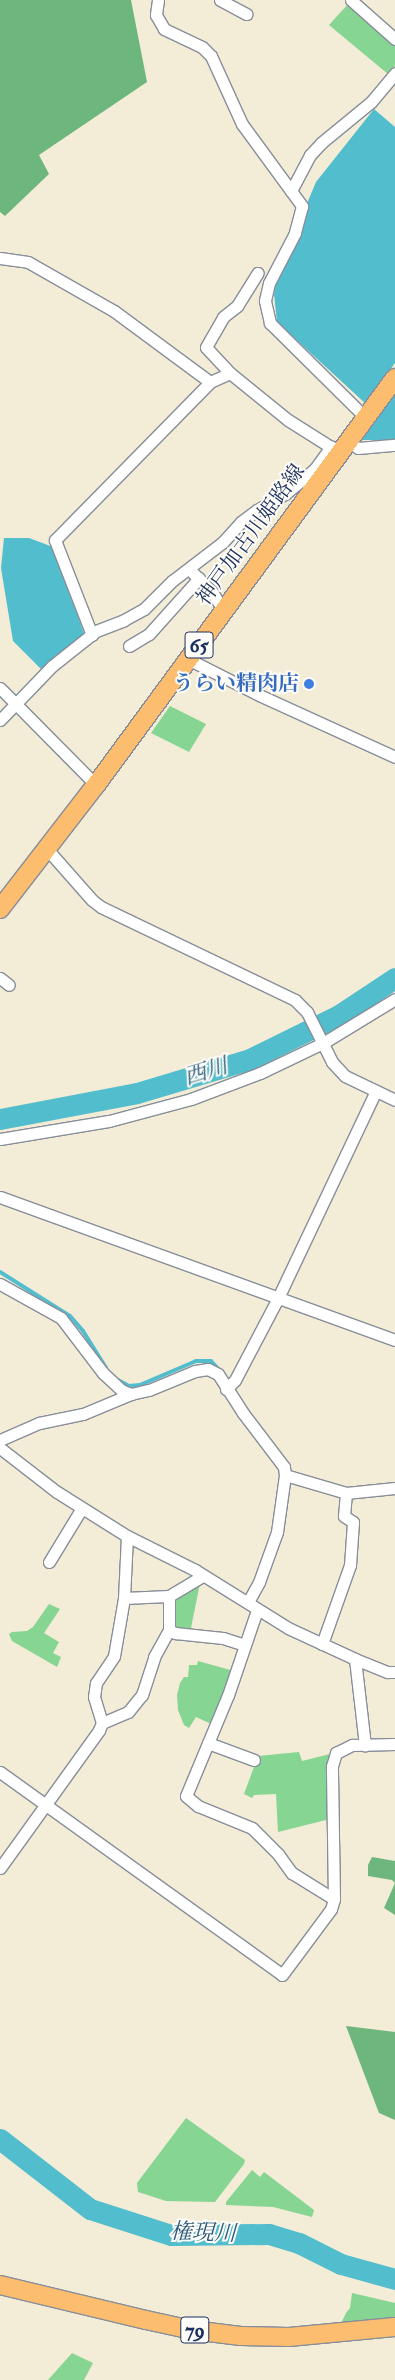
<!DOCTYPE html>
<meta charset="utf-8">
<style>
body{margin:0}
#map{position:relative;width:395px;height:2380px;overflow:hidden;background:#f3ecd6;font-family:"IM FELL Double Pica","Noto Serif JP",serif}
div>[style]{position:absolute}
[style*='--x']{left:calc(var(--x)*1px);top:calc(var(--y)*1px);width:calc(var(--w)*1px);rotate:calc(var(--a)*1deg)}
.green>*{inset:0;background:#87d593}
.forest>*{inset:0;background:#6db67d}
.water>*{inset:0;background:#51bdcd}
.stream>*{height:4px;margin:-2px;padding:0 2px;transform-origin:2px;border-radius:2px;background:#51bdcd}
.river>*{height:21px;margin:-10.5px;padding:0 10.5px;transform-origin:10.5px;border-radius:10.5px;background:#51bdcd}
.roads{filter:drop-shadow(1px 0 #878e9a) drop-shadow(-1px 0 #878e9a) drop-shadow(0 1px #878e9a) drop-shadow(0 -1px #878e9a)}
.minor>*{height:11px;margin:-5.5px;padding:0 5.5px;transform-origin:5.5px;border-radius:5.5px;background:#fff}
.primary>*{height:18px;margin:-9px;padding:0 9px;transform-origin:9px;border-radius:9px;background:#fcbd6f}
.dots>*{width:14px;height:14px;translate:-50% -50%;box-sizing:border-box;border:2px solid #fdfcf7;border-radius:50%}
span{translate:-50% -50%;white-space:nowrap;text-align:center;line-height:1.15;-webkit-text-stroke:4px #fdfcf7;paint-order:stroke}
.shield-label span{padding:1px 4px;background:#fdfcf7;border:1px solid;border-radius:4px;-webkit-text-stroke-width:0}
.shield-label{font-size:20px;color:#1b2f5e;font-weight:700}
.street-label{font-size:21px;color:#1b2f5e}
.shop-label{font-size:21px;color:#366cbe;font-weight:700}
.right{translate:-100% -50%;text-align:right}
.water-label{font-size:22px;color:#2b5a7f;font-style:italic}
</style>
<div id="map">
<div class="green">
<i style="clip-path:polygon(349px 3px,395px 42px,395px 66px,388px 74px,329px 25px)"></i>
<i style="clip-path:polygon(170px 706px,206px 724px,189px 752px,151px 733px)"></i>
<i style="clip-path:polygon(200px 1583px,190px 1633px,172px 1630px,172px 1597px)"></i>
<i style="clip-path:polygon(49px 1604px,60px 1609px,44px 1633px,59px 1642px,53px 1653px,61px 1657px,57px 1667px,12px 1641px,9px 1634px,12px 1632px,27px 1631px,33px 1627px)"></i>
<i style="clip-path:polygon(198px 1661px,234px 1671px,211px 1724px,196px 1717px,189px 1728px,184px 1725px,178px 1710px,177px 1695px,180px 1683px,184px 1677px,188px 1677px,189px 1665px,197px 1665px)"></i>
<i style="clip-path:polygon(299px 1752px,302px 1761px,330px 1754px,330px 1819px,278px 1832px,276px 1794px,254px 1795px,252px 1798px,244px 1794px,258px 1756px)"></i>
<i style="clip-path:polygon(186px 2118px,245px 2160px,244px 2164px,215px 2202px,166px 2201px,138px 2192px,137px 2183px)"></i>
<i style="clip-path:polygon(252px 2170px,260px 2177px,264px 2172px,314px 2210px,312px 2217px,273px 2207px,226px 2205px,226px 2202px)"></i>
<i style="clip-path:polygon(352px 2293px,395px 2303px,395px 2319px,339px 2328px,346px 2313px,350px 2308px)"></i>
<i style="clip-path:polygon(72px 2353px,93px 2363px,84px 2380px,48px 2380px)"></i>
</div>
<div class="forest">
<i style="clip-path:polygon(0 0,131px 0,147px 82px,39px 155px,49px 174px,5px 216px,0 212px)"></i>
<i style="clip-path:polygon(372px 1857px,395px 1861px,395px 1915px,384px 1908px,395px 1883px,392px 1880px,368px 1876px,368px 1865px)"></i>
<i style="clip-path:polygon(346px 2026px,395px 2032px,395px 2120px,379px 2113px)"></i>
</div>
<div class="water">
<i style="clip-path:polygon(374px 109px,395px 127px,395px 363px,366px 404px,277px 322px,274px 294px,278px 273px,316px 182px)"></i>
<i style="clip-path:polygon(395px 394px,395px 440px,361px 440px)"></i>
<i style="clip-path:polygon(4px 538px,29px 538px,53px 547px,85px 636px,41px 669px,13px 641px,1px 568px)"></i>
</div>
<div class="stream">
<i style="--x:0;--y:1272;--w:83;--a:32.2"></i>
<i style="--x:70;--y:1316;--w:20;--a:49"></i>
<i style="--x:83;--y:1331;--w:44;--a:58.1"></i>
<i style="--x:118;--y:1380;--w:13;--a:29"></i>
<i style="--x:129;--y:1386;--w:11;--a:-5"></i>
<i style="--x:140;--y:1385;--w:61;--a:-23.2"></i>
<i style="--x:196;--y:1361;--w:15;--a:0"></i>
<i style="--x:211;--y:1361;--w:13;--a:48"></i>
</div>
<div class="river">
<i style="--x:0;--y:1119;--w:139;--a:-10.7"></i>
<i style="--x:137;--y:1093;--w:118;--a:-16.7"></i>
<i style="--x:250;--y:1059;--w:99;--a:-26.3"></i>
<i style="--x:339;--y:1015;--w:67;--a:-33.5"></i>
<i style="--x:0;--y:2139;--w:114;--a:37.9"></i>
<i style="--x:90;--y:2209;--w:85;--a:17.8"></i>
<i style="--x:171;--y:2235;--w:98;--a:-0.6"></i>
<i style="--x:269;--y:2234;--w:31;--a:17"></i>
<i style="--x:299;--y:2243;--w:47;--a:26.6"></i>
<i style="--x:341;--y:2264;--w:56;--a:15.5"></i>
</div>
<div class="roads">
<div class="minor">
<i style="--x:158;--y:0;--w:15;--a:98"></i>
<i style="--x:156;--y:15;--w:16;--a:60"></i>
<i style="--x:164;--y:29;--w:42;--a:25.3"></i>
<i style="--x:202;--y:47;--w:13;--a:45"></i>
<i style="--x:211;--y:56;--w:75;--a:65.5"></i>
<i style="--x:242;--y:124;--w:102;--a:53.8"></i>
<i style="--x:302;--y:206;--w:28;--a:105"></i>
<i style="--x:295;--y:233;--w:56;--a:117.5"></i>
<i style="--x:269;--y:283;--w:18;--a:103"></i>
<i style="--x:265;--y:301;--w:23;--a:77"></i>
<i style="--x:270;--y:323;--w:135;--a:44.7"></i>
<i style="--x:220;--y:0;--w:30;--a:28"></i>
<i style="--x:351;--y:0;--w:59;--a:41.6"></i>
<i style="--x:291;--y:191;--w:41;--a:-62.2"></i>
<i style="--x:310;--y:155;--w:16;--a:-47"></i>
<i style="--x:321;--y:143;--w:65;--a:-39.4"></i>
<i style="--x:371;--y:102;--w:38;--a:-50"></i>
<i style="--x:0;--y:258;--w:28;--a:8"></i>
<i style="--x:28;--y:262;--w:99;--a:29.7"></i>
<i style="--x:114;--y:311;--w:119;--a:36.5"></i>
<i style="--x:210;--y:382;--w:22;--a:-24"></i>
<i style="--x:230;--y:373;--w:75;--a:39"></i>
<i style="--x:288;--y:420;--w:58;--a:32.3"></i>
<i style="--x:230;--y:373;--w:35;--a:-133"></i>
<i style="--x:206;--y:347;--w:34;--a:-60"></i>
<i style="--x:223;--y:317;--w:18;--a:-38"></i>
<i style="--x:237;--y:306;--w:39;--a:-58"></i>
<i style="--x:347;--y:441;--w:13;--a:32"></i>
<i style="--x:358;--y:448;--w:37;--a:-5"></i>
<i style="--x:193;--y:573;--w:27;--a:45"></i>
<i style="--x:212;--y:592;--w:22;--a:58"></i>
<i style="--x:92;--y:635;--w:102;--a:-111.3"></i>
<i style="--x:55;--y:540;--w:221;--a:-45.5"></i>
<i style="--x:129;--y:646;--w:23;--a:-31"></i>
<i style="--x:149;--y:634;--w:75;--a:-48.2"></i>
<i style="--x:188;--y:659;--w:80;--a:26.9"></i>
<i style="--x:259;--y:695;--w:149;--a:24.5"></i>
<i style="--x:0;--y:688;--w:136;--a:45.3"></i>
<i style="--x:0;--y:720;--w:75;--a:-46.1"></i>
<i style="--x:52;--y:666;--w:56;--a:-38.5"></i>
<i style="--x:96;--y:631;--w:30;--a:-21"></i>
<i style="--x:124;--y:620;--w:23;--a:-29"></i>
<i style="--x:144;--y:609;--w:40;--a:-45"></i>
<i style="--x:172;--y:581;--w:64;--a:-37.4"></i>
<i style="--x:223;--y:542;--w:27;--a:-48"></i>
<i style="--x:241;--y:522;--w:20;--a:-37"></i>
<i style="--x:257;--y:510;--w:32;--a:-30"></i>
<i style="--x:285;--y:494;--w:38;--a:-40"></i>
<i style="--x:314;--y:470;--w:29;--a:-54"></i>
<i style="--x:47;--y:849;--w:68;--a:48.6"></i>
<i style="--x:92;--y:900;--w:11;--a:38"></i>
<i style="--x:101;--y:907;--w:215;--a:25.6"></i>
<i style="--x:295;--y:1000;--w:17;--a:45"></i>
<i style="--x:307;--y:1012;--w:56;--a:63.4"></i>
<i style="--x:332;--y:1062;--w:19;--a:47"></i>
<i style="--x:345;--y:1076;--w:55;--a:25.6"></i>
<i style="--x:0;--y:978;--w:11;--a:38"></i>
<i style="--x:0;--y:1139;--w:110;--a:-9.4"></i>
<i style="--x:109;--y:1121;--w:85;--a:-15"></i>
<i style="--x:191;--y:1099;--w:74;--a:-20.6"></i>
<i style="--x:260;--y:1073;--w:70;--a:-25.5"></i>
<i style="--x:323;--y:1043;--w:84;--a:-31.4"></i>
<i style="--x:0;--y:1197;--w:420;--a:19.9"></i>
<i style="--x:0;--y:1284;--w:70;--a:29.1"></i>
<i style="--x:61;--y:1318;--w:69;--a:52.6"></i>
<i style="--x:103;--y:1373;--w:25;--a:43"></i>
<i style="--x:121;--y:1390;--w:11;--a:22"></i>
<i style="--x:131;--y:1394;--w:18;--a:-13"></i>
<i style="--x:149;--y:1390;--w:50;--a:-22.4"></i>
<i style="--x:195;--y:1371;--w:13;--a:-9"></i>
<i style="--x:208;--y:1369;--w:11;--a:27"></i>
<i style="--x:218;--y:1374;--w:46;--a:57.3"></i>
<i style="--x:243;--y:1413;--w:68;--a:52.8"></i>
<i style="--x:284;--y:1467;--w:8;--a:83"></i>
<i style="--x:285;--y:1475;--w:64;--a:16.4"></i>
<i style="--x:346;--y:1493;--w:49;--a:-5.8"></i>
<i style="--x:226;--y:1389;--w:13;--a:-45"></i>
<i style="--x:235;--y:1380;--w:93;--a:-62.3"></i>
<i style="--x:278;--y:1298;--w:229;--a:-64.7"></i>
<i style="--x:0;--y:1440;--w:43;--a:-23.6"></i>
<i style="--x:39;--y:1423;--w:45;--a:-11.6"></i>
<i style="--x:83;--y:1414;--w:52;--a:-22.6"></i>
<i style="--x:0;--y:1448;--w:72;--a:37.7"></i>
<i style="--x:57;--y:1492;--w:83;--a:32.2"></i>
<i style="--x:127;--y:1536;--w:76;--a:26.6"></i>
<i style="--x:195;--y:1570;--w:110;--a:31.9"></i>
<i style="--x:288;--y:1628;--w:74;--a:24.8"></i>
<i style="--x:355;--y:1659;--w:35;--a:22"></i>
<i style="--x:388;--y:1672;--w:7;--a:0"></i>
<i style="--x:49;--y:1562;--w:63;--a:-58.6"></i>
<i style="--x:124;--y:1598;--w:45;--a:-2.5"></i>
<i style="--x:169;--y:1596;--w:39;--a:-31"></i>
<i style="--x:248;--y:1602;--w:23;--a:-61"></i>
<i style="--x:259;--y:1582;--w:53;--a:-70.2"></i>
<i style="--x:277;--y:1532;--w:58;--a:-82"></i>
<i style="--x:257;--y:1610;--w:90;--a:108.8"></i>
<i style="--x:228;--y:1695;--w:109;--a:112.6"></i>
<i style="--x:186;--y:1796;--w:16;--a:40"></i>
<i style="--x:198;--y:1806;--w:58;--a:22.2"></i>
<i style="--x:252;--y:1828;--w:37;--a:45"></i>
<i style="--x:278;--y:1854;--w:24;--a:54"></i>
<i style="--x:292;--y:1873;--w:49;--a:31.8"></i>
<i style="--x:169;--y:1630;--w:7;--a:27"></i>
<i style="--x:175;--y:1633;--w:48;--a:5.9"></i>
<i style="--x:223;--y:1638;--w:22;--a:18"></i>
<i style="--x:322;--y:1644;--w:84;--a:-70.5"></i>
<i style="--x:350;--y:1565;--w:43;--a:-86"></i>
<i style="--x:353;--y:1522;--w:11;--a:-146"></i>
<i style="--x:344;--y:1516;--w:23;--a:-85"></i>
<i style="--x:355;--y:1659;--w:87;--a:83.4"></i>
<i style="--x:102;--y:1723;--w:28;--a:-23"></i>
<i style="--x:128;--y:1712;--w:22;--a:-51"></i>
<i style="--x:142;--y:1695;--w:40;--a:-72"></i>
<i style="--x:154;--y:1657;--w:31;--a:-61"></i>
<i style="--x:169;--y:1630;--w:34;--a:-90"></i>
<i style="--x:208;--y:1743;--w:49;--a:20.3"></i>
<i style="--x:0;--y:1772;--w:347;--a:35.7"></i>
<i style="--x:282;--y:1975;--w:82;--a:-53.4"></i>
<i style="--x:331;--y:1909;--w:10;--a:-73"></i>
<i style="--x:334;--y:1899;--w:133;--a:-90.9"></i>
<i style="--x:332;--y:1766;--w:14;--a:-73"></i>
<i style="--x:336;--y:1753;--w:18;--a:-27"></i>
<i style="--x:352;--y:1745;--w:43;--a:-1.3"></i>
<i style="--x:0;--y:1868;--w:170;--a:-54.3"></i>
<i style="--x:99;--y:1730;--w:8;--a:-67"></i>
<i style="--x:102;--y:1723;--w:27;--a:-107"></i>
<i style="--x:94;--y:1697;--w:14;--a:-82"></i>
<i style="--x:96;--y:1683;--w:32;--a:-56"></i>
<i style="--x:114;--y:1656;--w:59;--a:-80.2"></i>
<i style="--x:124;--y:1598;--w:62;--a:-87.2"></i>
</div>
<div class="primary">
<i style="--x:0;--y:909;--w:157;--a:-52.3"></i>
<i style="--x:96;--y:785;--w:505;--a:-53.7"></i>
<i style="--x:0;--y:2285;--w:150;--a:13.5"></i>
<i style="--x:146;--y:2320;--w:47;--a:12.3"></i>
<i style="--x:192;--y:2330;--w:49;--a:7"></i>
<i style="--x:241;--y:2336;--w:48;--a:1.2"></i>
<i style="--x:289;--y:2337;--w:106;--a:-5.4"></i>
</div>
</div>
<div class="dots">
<i style="left:309px;top:684px;background:#3f7fe0"></i>
</div>
<div class="shield-label">
<span style="left:199px;top:645px">65</span>
<span style="left:195px;top:2330px">79</span>
</div>
<div class="street-label">
<span style="left:251px;top:535px;rotate:-54deg">神戸加古川姫路線</span>
</div>
<div class="shop-label">
<span class="right" style="left:299px;top:684px">うらい精肉店</span>
</div>
<div class="water-label">
<span style="left:206px;top:1072px;rotate:-17deg">西川</span>
<span style="left:203px;top:2233px;rotate:2deg">権現川</span>
</div>
</div>
